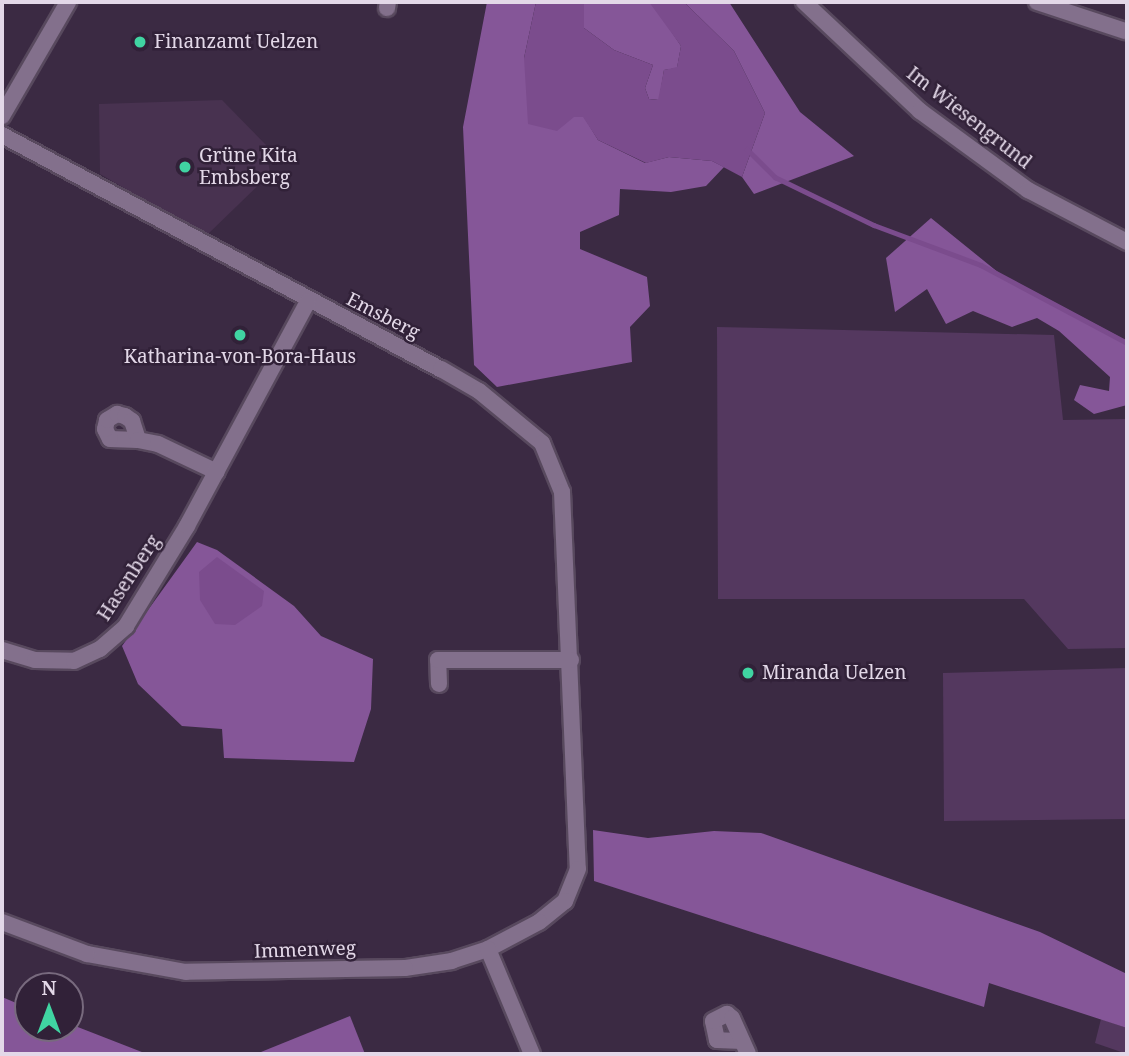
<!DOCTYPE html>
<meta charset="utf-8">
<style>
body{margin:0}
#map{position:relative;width:1129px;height:1056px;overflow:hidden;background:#3b2a43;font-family:"Noto Serif",serif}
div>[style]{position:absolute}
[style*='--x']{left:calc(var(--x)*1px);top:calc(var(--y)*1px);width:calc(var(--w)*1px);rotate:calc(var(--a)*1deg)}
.built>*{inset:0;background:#483250}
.green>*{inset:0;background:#54385f}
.forest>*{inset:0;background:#855698}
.water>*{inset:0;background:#7b4c8d}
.stream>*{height:4.5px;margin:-2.25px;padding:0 2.25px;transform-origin:2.25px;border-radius:2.25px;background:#7b4c8d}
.roads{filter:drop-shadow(2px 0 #58495e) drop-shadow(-2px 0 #58495e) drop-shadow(0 2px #58495e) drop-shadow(0 -2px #58495e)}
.minor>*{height:16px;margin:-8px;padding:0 8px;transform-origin:8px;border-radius:8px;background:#83708c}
.dots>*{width:19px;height:19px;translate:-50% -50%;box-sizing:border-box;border:4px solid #312138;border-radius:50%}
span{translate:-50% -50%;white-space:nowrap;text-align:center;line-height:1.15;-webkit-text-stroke:5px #312138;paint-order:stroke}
.poi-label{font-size:19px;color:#e3d8e8}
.left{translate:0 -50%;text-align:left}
.street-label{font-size:19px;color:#e3d8e8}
.frame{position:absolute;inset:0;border:4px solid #e3d8e8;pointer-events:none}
.north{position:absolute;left:14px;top:972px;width:70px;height:70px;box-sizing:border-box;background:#312138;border:2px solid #786a7e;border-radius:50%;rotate:0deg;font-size:19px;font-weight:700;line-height:28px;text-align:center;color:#e3d8e8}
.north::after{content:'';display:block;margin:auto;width:24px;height:32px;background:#40d4a2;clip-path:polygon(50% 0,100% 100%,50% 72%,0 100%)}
</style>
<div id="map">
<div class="built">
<i style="clip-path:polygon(222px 100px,266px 145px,270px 174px,206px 236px,100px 174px,99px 104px)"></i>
</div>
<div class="green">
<i style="clip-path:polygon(717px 327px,1054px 335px,1063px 420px,1127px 419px,1127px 648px,1068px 649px,1024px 599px,718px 599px)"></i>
<i style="clip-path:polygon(1127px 668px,1127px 819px,944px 821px,943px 673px)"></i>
<i style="clip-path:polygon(1101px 1019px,1127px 1028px,1127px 1054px,1095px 1043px)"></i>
</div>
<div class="forest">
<i style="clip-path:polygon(487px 2px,536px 2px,524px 58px,574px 117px,584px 117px,598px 140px,645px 163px,669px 157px,712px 161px,724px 167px,706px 186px,671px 192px,620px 189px,619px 215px,580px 232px,580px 249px,647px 277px,650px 306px,630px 327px,632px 362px,497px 387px,474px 365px,463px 127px)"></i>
<i style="clip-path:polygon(584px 2px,653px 4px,681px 46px,677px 68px,664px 70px,659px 100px,649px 99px,645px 88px,653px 65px,614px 50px,584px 28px)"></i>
<i style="clip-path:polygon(684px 2px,729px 2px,800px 112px,854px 156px,754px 194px,742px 177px,765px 113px,734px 51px)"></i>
<i style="clip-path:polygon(931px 218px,999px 273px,1127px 341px,1127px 405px,1094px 414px,1074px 400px,1080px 385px,1109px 391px,1110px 377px,1059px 331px,1037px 318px,1012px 327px,973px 311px,946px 324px,927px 289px,895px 312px,886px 258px)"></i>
<i style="clip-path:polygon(197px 542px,217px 550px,294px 606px,321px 636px,373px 659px,371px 709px,354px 762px,224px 758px,222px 729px,182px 726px,138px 684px,122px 646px)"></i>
<i style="clip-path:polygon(593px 830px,648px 838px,714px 831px,761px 833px,1040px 932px,1127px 974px,1127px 1028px,989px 983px,984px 1007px,594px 881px)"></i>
<i style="clip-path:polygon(2px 997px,28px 1008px,28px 1028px,70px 1028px,70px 1024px,147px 1054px,2px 1054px)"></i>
<i style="clip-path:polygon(350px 1016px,365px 1054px,256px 1054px)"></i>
</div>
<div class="water">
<i style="clip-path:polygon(536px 2px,584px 2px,584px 28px,614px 50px,653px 65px,645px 88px,649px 99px,658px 100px,664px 70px,677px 67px,681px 46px,649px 2px,684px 2px,734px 51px,765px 113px,742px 177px,712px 161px,669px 157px,646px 163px,598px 140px,583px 117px,574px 117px,557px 131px,528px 124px,524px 58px)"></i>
<i style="clip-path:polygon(217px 557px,264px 591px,262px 606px,235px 625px,215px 624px,200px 600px,199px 572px)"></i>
</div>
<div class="stream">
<i style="--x:747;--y:149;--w:40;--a:45"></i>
<i style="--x:775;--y:177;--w:110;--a:25.9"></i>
<i style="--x:874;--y:225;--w:114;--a:20.5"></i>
<i style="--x:981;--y:265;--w:166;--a:28.1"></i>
</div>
<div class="roads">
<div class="minor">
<i style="--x:804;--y:2;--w:159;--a:43.2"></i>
<i style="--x:920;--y:111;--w:134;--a:36.2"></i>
<i style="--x:1028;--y:190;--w:112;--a:27.7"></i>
<i style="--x:1037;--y:2;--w:93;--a:18.2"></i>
<i style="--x:387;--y:8;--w:6;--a:-81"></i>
<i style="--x:2;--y:116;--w:132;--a:-59.9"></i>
<i style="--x:2;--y:135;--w:497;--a:28.1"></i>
<i style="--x:441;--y:369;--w:44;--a:30.1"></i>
<i style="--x:479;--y:391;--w:82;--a:39.5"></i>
<i style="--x:542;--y:443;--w:53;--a:67.8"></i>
<i style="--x:562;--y:492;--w:377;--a:87.6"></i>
<i style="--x:578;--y:869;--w:35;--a:112"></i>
<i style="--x:565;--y:901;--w:33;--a:141"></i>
<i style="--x:539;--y:922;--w:58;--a:152.1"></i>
<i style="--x:488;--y:949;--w:38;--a:162"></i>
<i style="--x:452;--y:961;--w:48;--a:171.5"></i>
<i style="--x:405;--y:968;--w:219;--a:179"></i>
<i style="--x:186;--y:972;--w:101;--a:-169.7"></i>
<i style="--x:87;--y:954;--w:91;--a:-159.4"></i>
<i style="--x:138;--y:440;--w:28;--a:-178"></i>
<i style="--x:110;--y:439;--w:11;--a:-117"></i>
<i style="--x:105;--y:429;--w:9;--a:-77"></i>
<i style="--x:107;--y:420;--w:12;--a:-31"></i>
<i style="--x:117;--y:414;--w:8;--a:14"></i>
<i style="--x:125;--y:416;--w:9;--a:36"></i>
<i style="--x:132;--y:421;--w:20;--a:72"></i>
<i style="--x:138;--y:440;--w:20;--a:11"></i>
<i style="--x:158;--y:444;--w:65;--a:25.4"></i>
<i style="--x:2;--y:650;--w:34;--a:17"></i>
<i style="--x:35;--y:660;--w:39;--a:1"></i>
<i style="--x:74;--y:661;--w:29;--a:-25"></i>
<i style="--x:100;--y:649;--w:35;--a:-41"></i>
<i style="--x:126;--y:626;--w:117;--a:-58.6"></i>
<i style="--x:187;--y:526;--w:255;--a:-61.7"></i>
<i style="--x:439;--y:684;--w:24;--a:-92"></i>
<i style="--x:438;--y:660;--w:133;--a:0"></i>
<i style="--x:488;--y:949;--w:114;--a:67.3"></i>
<i style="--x:742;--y:1041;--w:25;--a:-178"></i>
<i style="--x:717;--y:1040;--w:19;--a:-102"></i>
<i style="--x:713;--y:1021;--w:16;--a:-27"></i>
<i style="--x:727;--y:1014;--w:6;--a:39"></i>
<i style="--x:732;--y:1018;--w:39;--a:66"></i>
</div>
</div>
<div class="dots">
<i style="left:140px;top:42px;background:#40d4a2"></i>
<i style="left:185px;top:167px;background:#40d4a2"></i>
<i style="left:240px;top:335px;background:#40d4a2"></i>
<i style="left:748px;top:673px;background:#40d4a2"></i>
</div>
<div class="poi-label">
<span class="left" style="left:154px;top:42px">Finanzamt Uelzen</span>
<span class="left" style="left:199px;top:167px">Grüne Kita<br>Embsberg</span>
<span style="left:240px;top:357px">Katharina-von-Bora-Haus</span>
<span class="left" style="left:762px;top:673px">Miranda Uelzen</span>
</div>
<div class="street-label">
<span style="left:969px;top:118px;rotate:38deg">Im Wiesengrund</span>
<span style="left:383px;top:316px;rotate:27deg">Emsberg</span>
<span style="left:129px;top:578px;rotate:-57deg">Hasenberg</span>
<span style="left:305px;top:950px;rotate:-2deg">Immenweg</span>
</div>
<div class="frame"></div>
<div class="north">N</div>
</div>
